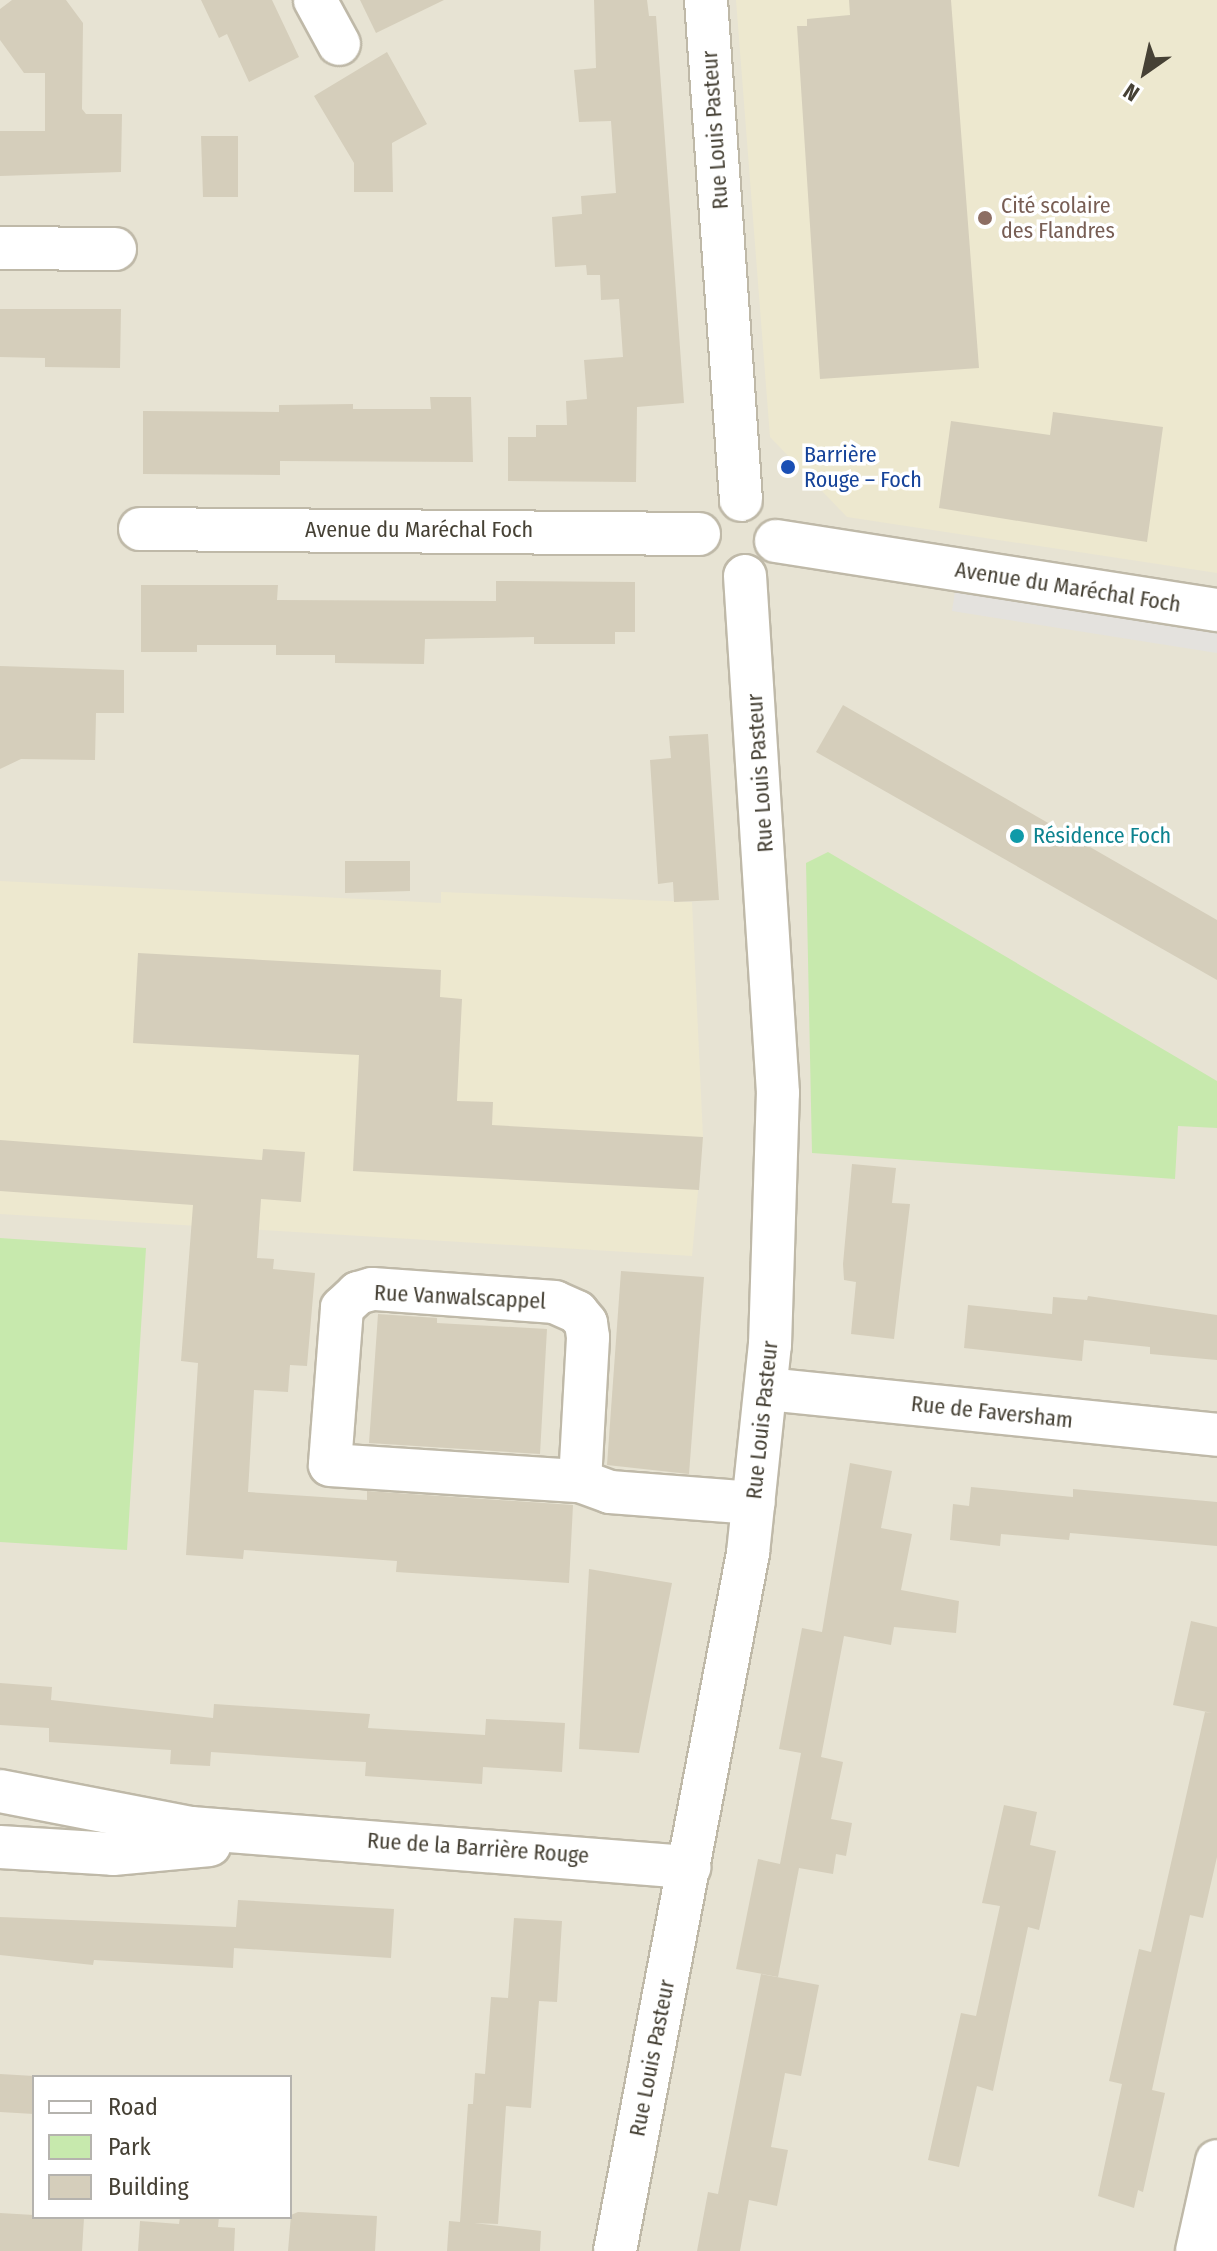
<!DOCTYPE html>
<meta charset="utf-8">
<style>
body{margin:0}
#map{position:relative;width:1217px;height:2251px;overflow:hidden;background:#f3f1e5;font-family:"Fira Sans Condensed",sans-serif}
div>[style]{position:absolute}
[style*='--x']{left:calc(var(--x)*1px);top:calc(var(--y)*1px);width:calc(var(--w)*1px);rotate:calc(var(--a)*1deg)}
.residential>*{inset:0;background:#e7e3d3}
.education>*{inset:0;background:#ede8cf}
.green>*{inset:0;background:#c7e9ad}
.parking>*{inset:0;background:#e4e2de}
.building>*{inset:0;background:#d5cebb}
.roads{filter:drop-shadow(2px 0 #bfb9a8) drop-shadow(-2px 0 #bfb9a8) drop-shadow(0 2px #bfb9a8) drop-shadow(0 -2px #bfb9a8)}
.minor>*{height:42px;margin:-21px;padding:0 21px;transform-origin:21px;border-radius:21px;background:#fff}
.dots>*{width:22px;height:22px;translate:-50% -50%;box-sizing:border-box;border:4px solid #fff;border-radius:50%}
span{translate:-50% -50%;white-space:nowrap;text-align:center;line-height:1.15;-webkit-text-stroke:7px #fff;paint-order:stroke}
.street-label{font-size:22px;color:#464135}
.education-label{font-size:22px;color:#785e54}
.left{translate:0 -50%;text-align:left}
.transit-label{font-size:22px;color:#164399}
.culture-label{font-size:22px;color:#0d838f}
.legend{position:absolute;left:32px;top:2075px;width:260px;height:144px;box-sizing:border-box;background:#fff;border:2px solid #b5b3ae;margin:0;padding:10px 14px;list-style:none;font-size:24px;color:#464135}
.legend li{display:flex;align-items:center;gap:16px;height:40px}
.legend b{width:40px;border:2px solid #b5b3ae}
.north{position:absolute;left:1105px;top:32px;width:80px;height:80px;-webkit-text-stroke:6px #fff;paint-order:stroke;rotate:214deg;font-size:22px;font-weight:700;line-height:32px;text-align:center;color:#464135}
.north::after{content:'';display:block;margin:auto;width:28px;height:36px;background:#464135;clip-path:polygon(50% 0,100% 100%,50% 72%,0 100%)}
</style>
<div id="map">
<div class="residential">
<i style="clip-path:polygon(evenodd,0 0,1217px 0,1217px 2251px,0 2251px,0 0,34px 2077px,290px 2077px,290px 2217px,34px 2217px,34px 2077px)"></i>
</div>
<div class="education">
<i style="clip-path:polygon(736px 0,1217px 0,1217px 573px,847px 517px,770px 437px)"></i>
<i style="clip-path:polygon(0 881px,441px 903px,441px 892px,692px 902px,703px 1137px,692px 1256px,0 1214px)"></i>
</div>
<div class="green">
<i style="clip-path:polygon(828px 852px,1217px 1081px,1217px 1128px,1178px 1126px,1175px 1179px,812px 1153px,806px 863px)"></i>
<i style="clip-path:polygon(0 1238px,146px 1248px,127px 1550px,0 1542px)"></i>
</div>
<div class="parking">
<i style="clip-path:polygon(956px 585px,1217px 626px,1217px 653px,952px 611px)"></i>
</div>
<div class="building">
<i style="clip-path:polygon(12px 0,66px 0,83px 23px,82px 109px,86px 114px,122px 114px,121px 172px,0 176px,0 131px,45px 131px,45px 73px,24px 73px,0 40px,0 9px)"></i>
<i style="clip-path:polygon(201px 0,272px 0,299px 57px,249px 82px,227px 34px,219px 38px)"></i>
<i style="clip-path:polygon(360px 0,444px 0,376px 33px)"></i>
<i style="clip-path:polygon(594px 0,647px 0,649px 16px,656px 16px,684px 403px,637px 407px,636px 482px,508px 481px,508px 437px,536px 437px,536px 425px,567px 425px,566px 401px,587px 399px,584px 360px,623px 357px,619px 299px,601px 300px,600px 275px,587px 275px,586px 265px,555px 267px,552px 217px,582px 214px,581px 196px,616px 193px,611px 121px,579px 122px,574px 70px,596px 68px)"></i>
<i style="clip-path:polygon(849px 0,951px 0,979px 368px,820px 379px,797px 26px,807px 26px,807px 19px,850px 15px)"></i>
<i style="clip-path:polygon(387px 52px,427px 124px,392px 143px,393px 192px,354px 192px,354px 163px,314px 96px)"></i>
<i style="clip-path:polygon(201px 136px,238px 136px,238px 197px,203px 197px)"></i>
<i style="clip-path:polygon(0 309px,121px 309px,120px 368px,45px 367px,45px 358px,0 357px)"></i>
<i style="clip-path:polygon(430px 397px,471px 397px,473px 462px,280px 461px,280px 475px,143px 474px,143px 411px,279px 412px,279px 405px,353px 404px,353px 409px,431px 409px)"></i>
<i style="clip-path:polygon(1053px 412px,1163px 427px,1147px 542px,939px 508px,951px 421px,1050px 435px)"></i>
<i style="clip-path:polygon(496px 581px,635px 582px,635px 632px,615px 632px,615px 644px,534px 644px,534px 637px,425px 639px,424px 664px,335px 663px,335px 655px,276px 655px,276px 645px,197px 645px,197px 652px,141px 652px,141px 585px,278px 585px,277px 600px,496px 601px)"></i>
<i style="clip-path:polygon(0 666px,124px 670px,124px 713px,96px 713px,95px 760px,21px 759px,0 769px)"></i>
<i style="clip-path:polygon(843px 705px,1217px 920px,1217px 980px,816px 752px)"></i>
<i style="clip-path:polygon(708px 734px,719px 900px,674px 902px,673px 882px,658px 884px,650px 760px,671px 758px,669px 736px)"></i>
<i style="clip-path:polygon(345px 861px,410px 861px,410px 891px,345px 893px)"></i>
<i style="clip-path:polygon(138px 953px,441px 970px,440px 997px,462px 999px,457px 1101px,493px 1102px,492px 1125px,703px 1137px,699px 1190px,353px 1171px,359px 1055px,133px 1043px)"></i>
<i style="clip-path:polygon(0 1140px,262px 1160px,263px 1149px,305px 1152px,301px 1202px,261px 1199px,257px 1258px,274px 1259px,273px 1269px,315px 1273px,307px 1366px,290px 1365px,288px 1392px,254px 1390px,248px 1492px,367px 1500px,367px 1491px,573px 1505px,569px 1583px,396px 1572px,397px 1561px,244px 1550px,243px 1559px,186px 1555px,198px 1363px,181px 1361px,193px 1205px,0 1191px)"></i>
<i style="clip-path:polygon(852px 1164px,896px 1168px,892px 1203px,910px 1204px,894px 1339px,851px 1334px,856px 1282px,844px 1280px,843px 1264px)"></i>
<i style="clip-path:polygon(621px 1271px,704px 1277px,689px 1474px,607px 1465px)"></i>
<i style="clip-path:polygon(1088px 1296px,1217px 1315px,1217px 1360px,1150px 1354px,1150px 1347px,1084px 1340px,1082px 1361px,964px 1348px,968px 1305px,1052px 1314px,1053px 1297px,1087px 1300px)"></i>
<i style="clip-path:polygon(378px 1314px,437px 1318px,437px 1323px,547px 1329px,540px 1454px,369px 1443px)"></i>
<i style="clip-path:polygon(850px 1463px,892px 1471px,881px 1528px,912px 1534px,901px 1590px,959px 1601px,956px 1633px,894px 1627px,891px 1645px,844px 1636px,821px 1757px,843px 1762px,831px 1819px,852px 1823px,846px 1856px,836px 1854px,833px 1874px,799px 1868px,778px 1977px,736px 1969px,758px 1859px,780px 1864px,801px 1753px,779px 1749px,802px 1628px,822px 1632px)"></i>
<i style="clip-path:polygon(971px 1487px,1073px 1497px,1073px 1489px,1217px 1502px,1217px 1546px,1070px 1533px,1069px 1540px,1001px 1534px,1000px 1546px,950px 1540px,953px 1504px,969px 1506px)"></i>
<i style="clip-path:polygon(589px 1569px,672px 1583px,639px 1753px,579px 1749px)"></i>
<i style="clip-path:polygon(1191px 1621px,1217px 1627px,1217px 1857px,1203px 1918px,1190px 1915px,1152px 2090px,1165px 2093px,1143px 2192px,1138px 2190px,1134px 2208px,1098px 2196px,1122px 2084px,1109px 2081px,1139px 1949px,1151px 1952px,1205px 1712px,1212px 1713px,1173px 1705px)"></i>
<i style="clip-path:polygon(0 1683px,52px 1687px,51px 1700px,213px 1718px,214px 1704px,370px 1714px,368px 1728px,485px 1735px,486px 1719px,565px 1723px,562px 1772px,483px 1767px,482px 1784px,365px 1776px,366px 1762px,327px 1760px,211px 1752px,210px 1766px,170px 1764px,171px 1750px,49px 1742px,49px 1728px,0 1725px)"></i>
<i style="clip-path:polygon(1004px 1805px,1037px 1812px,1030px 1845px,1056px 1851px,1039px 1930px,1028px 1927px,993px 2091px,977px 2086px,959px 2167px,928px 2160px,961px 2013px,976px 2016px,1000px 1906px,982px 1903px)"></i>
<i style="clip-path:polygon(238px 1900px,394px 1909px,391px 1958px,234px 1948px,233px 1968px,94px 1960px,93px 1965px,0 1955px,0 1917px,236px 1927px)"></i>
<i style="clip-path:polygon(514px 1918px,562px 1921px,557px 2002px,539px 2001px,531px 2108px,506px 2106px,498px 2224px,474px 2223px,541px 2231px,540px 2251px,447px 2251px,449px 2221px,460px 2222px,468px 2104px,473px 2104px,475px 2073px,485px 2074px,491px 1997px,508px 1998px)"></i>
<i style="clip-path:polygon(761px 1974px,819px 1985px,801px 2076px,785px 2073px,771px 2147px,788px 2150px,777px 2206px,749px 2200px,740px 2251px,697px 2251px,708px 2192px,718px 2194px)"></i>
<i style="clip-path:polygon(0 2074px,34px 2076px,34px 2114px,0 2112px)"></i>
<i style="clip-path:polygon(298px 2212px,377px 2216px,375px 2251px,288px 2251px,291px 2215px)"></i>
<i style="clip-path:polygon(0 2213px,84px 2218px,82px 2251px,0 2251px)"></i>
<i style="clip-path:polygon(180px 2217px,219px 2217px,218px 2227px,235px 2228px,234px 2251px,138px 2251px,140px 2221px,179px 2224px)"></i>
</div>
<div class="roads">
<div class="minor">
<i style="--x:315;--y:0;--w:50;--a:61.4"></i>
<i style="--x:706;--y:0;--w:501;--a:86"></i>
<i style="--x:0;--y:248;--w:115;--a:0.5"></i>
<i style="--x:140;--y:529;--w:559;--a:0.51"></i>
<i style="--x:776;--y:541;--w:446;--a:8.9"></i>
<i style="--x:767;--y:1389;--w:452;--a:5.8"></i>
<i style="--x:580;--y:1481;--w:144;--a:-86.8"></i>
<i style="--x:588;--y:1337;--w:14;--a:-98"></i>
<i style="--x:586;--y:1323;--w:14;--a:-129"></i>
<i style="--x:577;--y:1312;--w:24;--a:-156"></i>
<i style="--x:555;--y:1302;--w:183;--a:-175.9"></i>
<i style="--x:372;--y:1289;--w:15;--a:164"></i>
<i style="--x:358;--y:1293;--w:22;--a:137"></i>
<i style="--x:342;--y:1308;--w:157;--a:94.4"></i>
<i style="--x:330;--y:1465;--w:251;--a:3.7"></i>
<i style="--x:580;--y:1481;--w:32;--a:20"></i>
<i style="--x:610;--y:1492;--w:144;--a:4.4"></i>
<i style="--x:0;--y:1791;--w:195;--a:11"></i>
<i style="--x:191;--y:1828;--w:500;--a:4.5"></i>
<i style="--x:0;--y:1847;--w:113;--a:3.5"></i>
<i style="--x:113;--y:1854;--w:97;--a:-5.3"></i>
<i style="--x:615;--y:2251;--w:711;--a:-79.21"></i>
<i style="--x:748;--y:1553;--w:209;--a:-84"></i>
<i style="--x:770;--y:1345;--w:252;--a:-88.2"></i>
<i style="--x:778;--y:1093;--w:518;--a:-93.65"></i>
<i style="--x:1197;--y:2251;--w:92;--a:-77.5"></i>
</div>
</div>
<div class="dots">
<i style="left:985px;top:218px;background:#8d6e63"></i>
<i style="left:788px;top:467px;background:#1a4fb4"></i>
<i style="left:1017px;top:836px;background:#0f9aa8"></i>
</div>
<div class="street-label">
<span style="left:715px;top:130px;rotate:-94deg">Rue Louis Pasteur</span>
<span style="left:419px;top:530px">Avenue du Maréchal Foch</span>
<span style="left:1068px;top:587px;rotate:9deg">Avenue du Maréchal Foch</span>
<span style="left:760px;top:773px;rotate:-94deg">Rue Louis Pasteur</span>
<span style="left:460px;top:1297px;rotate:3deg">Rue Vanwalscappel</span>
<span style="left:992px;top:1412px;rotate:6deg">Rue de Faversham</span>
<span style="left:762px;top:1420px;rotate:-84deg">Rue Louis Pasteur</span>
<span style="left:478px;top:1848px;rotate:4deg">Rue de la Barrière Rouge</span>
<span style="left:652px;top:2058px;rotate:-79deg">Rue Louis Pasteur</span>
</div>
<div class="education-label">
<span class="left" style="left:1001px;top:218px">Cité scolaire<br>des Flandres</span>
</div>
<div class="transit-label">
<span class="left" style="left:804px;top:467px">Barrière<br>Rouge – Foch</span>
</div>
<div class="culture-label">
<span class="left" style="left:1033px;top:836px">Résidence Foch</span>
</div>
<ul class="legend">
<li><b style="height:10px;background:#fff"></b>Road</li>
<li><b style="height:22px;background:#c7e9ad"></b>Park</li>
<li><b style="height:22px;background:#d5cebb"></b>Building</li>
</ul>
<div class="north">N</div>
</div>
